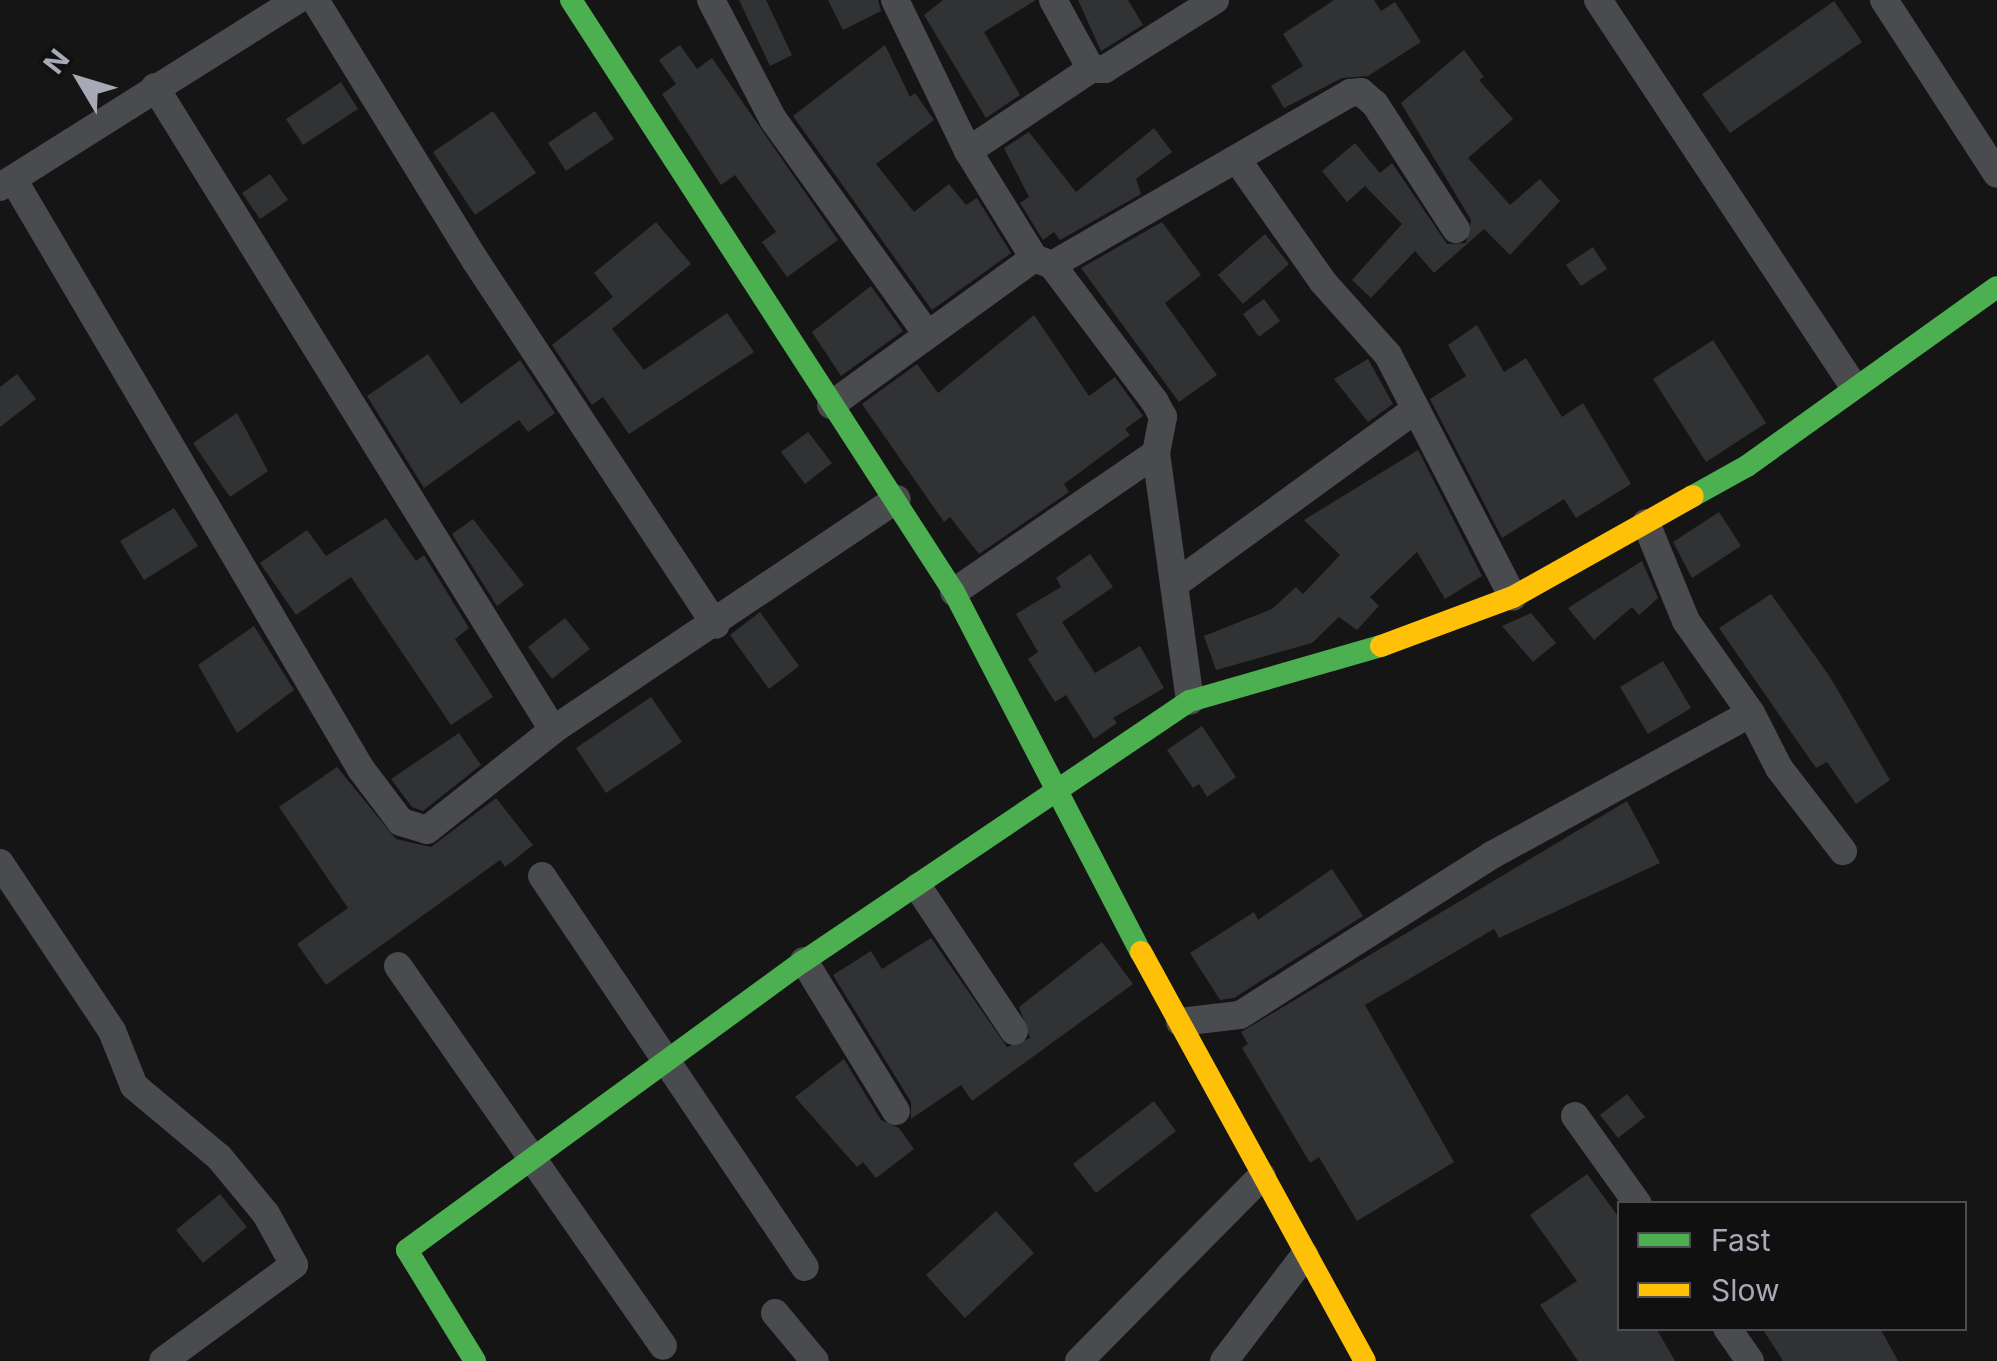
<!DOCTYPE html>
<style>
body{margin:0}
#map{position:relative;width:1997px;height:1361px;overflow:hidden;background:#151516;font-family:Inter,sans-serif}
div>[style]{position:absolute}
[style*='--x']{left:calc(var(--x)*1px);top:calc(var(--y)*1px);width:calc(var(--w)*1px);rotate:calc(var(--a)*1deg)}
.building>*{inset:0;background:#313234}
.street>*{height:28px;margin:-14px;padding:0 14px;transform-origin:14px;border-radius:14px;background:#4a4b4e}
.fast>*{height:22px;margin:-11px;padding:0 11px;transform-origin:11px;border-radius:11px;background:#4caf50}
.slow>*{height:22px;margin:-11px;padding:0 11px;transform-origin:11px;border-radius:11px;background:#ffc107}
span{translate:-50% -50%;white-space:nowrap;text-align:center;line-height:1.15;-webkit-text-stroke:9px #101011;paint-order:stroke}
.legend{position:absolute;left:1617px;top:1201px;width:350px;height:130px;box-sizing:border-box;background:#101011;border:2px solid #4c4d53;margin:0;padding:12px 18px;list-style:none;font-size:30px;color:#a7a9b6}
.legend li{display:flex;align-items:center;gap:20px;height:50px}
.legend b{width:50px;border:2px solid #4c4d53}
.north{position:absolute;left:30px;top:30px;width:100px;height:100px;-webkit-text-stroke:8px #101011;paint-order:stroke;rotate:308deg;font-size:28px;font-weight:700;line-height:40px;text-align:center;color:#a7a9b6}
.north::after{content:'';display:block;margin:auto;width:35px;height:45px;background:#a7a9b6;clip-path:polygon(50% 0,100% 100%,50% 72%,0 100%)}
</style>
<div id="map">
<div class="building">
<i style="clip-path:polygon(739px 0,766px 0,792px 55px,770px 66px)"></i>
<i style="clip-path:polygon(828px 0,878px 0,881px 11px,843px 30px)"></i>
<i style="clip-path:polygon(943px 0,1036px 0,984px 32px,1020px 95px,986px 118px,924px 15px)"></i>
<i style="clip-path:polygon(1078px 0,1128px 0,1143px 25px,1101px 51px)"></i>
<i style="clip-path:polygon(1334px 0,1374px 0,1381px 11px,1395px 2px,1421px 42px,1368px 76px,1342px 78px,1284px 108px,1271px 86px,1303px 66px,1283px 34px)"></i>
<i style="clip-path:polygon(1834px 1px,1862px 42px,1730px 133px,1702px 94px)"></i>
<i style="clip-path:polygon(680px 45px,697px 69px,712px 58px,838px 240px,787px 277px,762px 242px,776px 232px,735px 175px,721px 185px,662px 94px,676px 84px,659px 60px)"></i>
<i style="clip-path:polygon(885px 45px,910px 97px,915px 93px,934px 120px,876px 164px,914px 212px,949px 184px,966px 205px,977px 198px,1011px 253px,932px 310px,793px 116px)"></i>
<i style="clip-path:polygon(1464px 50px,1484px 77px,1479px 80px,1513px 119px,1468px 158px,1510px 205px,1540px 179px,1560px 201px,1510px 255px,1484px 229px,1434px 273px,1415px 251px,1371px 298px,1352px 280px,1402px 224px,1365px 186px,1347px 202px,1322px 171px,1355px 143px,1380px 173px,1392px 163px,1447px 244px,1466px 243px,1471px 220px,1401px 103px)"></i>
<i style="clip-path:polygon(341px 82px,358px 109px,303px 145px,286px 119px)"></i>
<i style="clip-path:polygon(493px 111px,536px 173px,475px 215px,433px 152px)"></i>
<i style="clip-path:polygon(595px 111px,614px 139px,566px 171px,548px 143px)"></i>
<i style="clip-path:polygon(1154px 128px,1172px 152px,1136px 179px,1141px 194px,1060px 240px,1054px 232px,1043px 240px,1020px 203px,1029px 197px,1004px 148px,1029px 132px,1076px 192px)"></i>
<i style="clip-path:polygon(270px 174px,288px 200px,260px 219px,242px 193px)"></i>
<i style="clip-path:polygon(656px 222px,691px 264px,612px 329px,644px 370px,727px 313px,754px 352px,629px 434px,603px 397px,592px 405px,552px 345px,613px 297px,594px 273px)"></i>
<i style="clip-path:polygon(1162px 222px,1201px 275px,1165px 303px,1217px 375px,1179px 402px,1081px 268px)"></i>
<i style="clip-path:polygon(1265px 234px,1289px 264px,1243px 304px,1218px 275px)"></i>
<i style="clip-path:polygon(1593px 247px,1607px 269px,1581px 286px,1566px 265px)"></i>
<i style="clip-path:polygon(871px 286px,903px 331px,841px 376px,812px 332px)"></i>
<i style="clip-path:polygon(1264px 299px,1280px 321px,1259px 337px,1243px 314px)"></i>
<i style="clip-path:polygon(1034px 315px,1089px 396px,1115px 377px,1143px 416px,1125px 429px,1130px 435px,1064px 484px,1069px 492px,979px 554px,950px 517px,944px 522px,862px 404px,917px 364px,938px 393px)"></i>
<i style="clip-path:polygon(1477px 325px,1504px 372px,1526px 358px,1562px 417px,1583px 403px,1631px 484px,1576px 518px,1564px 499px,1502px 538px,1430px 399px,1466px 376px,1448px 345px)"></i>
<i style="clip-path:polygon(1713px 340px,1766px 423px,1706px 462px,1653px 379px)"></i>
<i style="clip-path:polygon(428px 354px,461px 404px,520px 360px,555px 413px,528px 432px,519px 420px,424px 488px,367px 396px)"></i>
<i style="clip-path:polygon(1368px 359px,1393px 404px,1368px 422px,1334px 379px)"></i>
<i style="clip-path:polygon(17px 374px,36px 399px,0 427px,0 387px)"></i>
<i style="clip-path:polygon(237px 413px,268px 471px,230px 497px,193px 443px)"></i>
<i style="clip-path:polygon(808px 432px,832px 463px,805px 484px,781px 452px)"></i>
<i style="clip-path:polygon(1418px 450px,1482px 576px,1445px 599px,1417px 552px,1370px 597px,1379px 606px,1357px 630px,1339px 617px,1312px 643px,1216px 670px,1204px 636px,1272px 609px,1296px 587px,1303px 594px,1340px 555px,1304px 520px)"></i>
<i style="clip-path:polygon(174px 508px,198px 546px,144px 580px,120px 541px)"></i>
<i style="clip-path:polygon(1719px 512px,1741px 546px,1692px 578px,1673px 542px)"></i>
<i style="clip-path:polygon(386px 518px,416px 561px,424px 555px,469px 628px,455px 639px,493px 697px,451px 725px,351px 577px,296px 615px,260px 563px,307px 530px,326px 556px)"></i>
<i style="clip-path:polygon(473px 519px,524px 585px,497px 606px,452px 534px)"></i>
<i style="clip-path:polygon(1090px 554px,1113px 587px,1062px 622px,1095px 673px,1140px 646px,1164px 688px,1113px 718px,1117px 723px,1094px 739px,1066px 695px,1055px 702px,1028px 659px,1038px 652px,1016px 614px,1061px 587px,1056px 578px)"></i>
<i style="clip-path:polygon(1642px 561px,1658px 598px,1639px 615px,1632px 607px,1594px 640px,1568px 608px)"></i>
<i style="clip-path:polygon(1771px 594px,1830px 677px,1890px 780px,1856px 804px,1827px 762px,1816px 768px,1719px 628px)"></i>
<i style="clip-path:polygon(760px 612px,799px 666px,769px 689px,730px 635px)"></i>
<i style="clip-path:polygon(1531px 613px,1556px 643px,1533px 662px,1502px 626px)"></i>
<i style="clip-path:polygon(565px 618px,590px 649px,552px 679px,528px 647px)"></i>
<i style="clip-path:polygon(254px 626px,294px 690px,237px 733px,198px 665px)"></i>
<i style="clip-path:polygon(1663px 661px,1691px 708px,1648px 734px,1620px 687px)"></i>
<i style="clip-path:polygon(651px 697px,682px 742px,606px 793px,576px 748px)"></i>
<i style="clip-path:polygon(1202px 726px,1236px 777px,1207px 797px,1199px 784px,1193px 788px,1167px 750px)"></i>
<i style="clip-path:polygon(459px 733px,481px 765px,423px 811px,412px 807px,391px 779px)"></i>
<i style="clip-path:polygon(337px 767px,396px 839px,431px 847px,496px 798px,533px 845px,505px 867px,500px 860px,326px 985px,297px 944px,348px 908px,279px 807px)"></i>
<i style="clip-path:polygon(1627px 801px,1660px 863px,1499px 938px,1494px 929px,1365px 1005px,1454px 1162px,1357px 1221px,1319px 1157px,1310px 1163px,1242px 1048px,1248px 1044px,1241px 1032px)"></i>
<i style="clip-path:polygon(1332px 869px,1363px 916px,1234px 998px,1220px 1000px,1190px 953px,1254px 912px,1258px 920px)"></i>
<i style="clip-path:polygon(931px 938px,1007px 1047px,1030px 1038px,1019px 1007px,1102px 942px,1133px 984px,972px 1101px,961px 1085px,911px 1119px,911px 1102px,833px 975px,871px 951px,882px 969px)"></i>
<i style="clip-path:polygon(844px 1059px,881px 1120px,899px 1128px,914px 1149px,876px 1178px,863px 1162px,857px 1167px,795px 1097px)"></i>
<i style="clip-path:polygon(1627px 1094px,1645px 1117px,1618px 1138px,1600px 1115px)"></i>
<i style="clip-path:polygon(1154px 1101px,1176px 1131px,1096px 1193px,1073px 1164px)"></i>
<i style="clip-path:polygon(1587px 1174px,1620px 1219px,1620px 1328px,1656px 1328px,1675px 1361px,1578px 1361px,1540px 1305px,1577px 1281px,1530px 1215px)"></i>
<i style="clip-path:polygon(220px 1194px,247px 1227px,203px 1263px,176px 1230px)"></i>
<i style="clip-path:polygon(996px 1211px,1034px 1253px,965px 1318px,926px 1275px)"></i>
<i style="clip-path:polygon(1762px 1328px,1880px 1328px,1898px 1361px,1783px 1361px)"></i>
</div>
<div class="street">
<i style="--x:315;--y:0;--w:305;--a:58.4"></i>
<i style="--x:475;--y:260;--w:437;--a:56.6"></i>
<i style="--x:711;--y:0;--w:134;--a:62.5"></i>
<i style="--x:773;--y:119;--w:264;--a:54.4"></i>
<i style="--x:895;--y:0;--w:168;--a:64.2"></i>
<i style="--x:968;--y:151;--w:126;--a:58.3"></i>
<i style="--x:1053;--y:0;--w:79;--a:61.2"></i>
<i style="--x:1091;--y:69;--w:14;--a:0"></i>
<i style="--x:1105;--y:69;--w:130;--a:-32.1"></i>
<i style="--x:1598;--y:0;--w:462;--a:56.5"></i>
<i style="--x:1884;--y:0;--w:207;--a:57"></i>
<i style="--x:155;--y:87;--w:756;--a:58.24"></i>
<i style="--x:968;--y:151;--w:148;--a:-33.7"></i>
<i style="--x:1238;--y:161;--w:148;--a:54.9"></i>
<i style="--x:1323;--y:282;--w:98;--a:48.3"></i>
<i style="--x:1388;--y:355;--w:272;--a:62.7"></i>
<i style="--x:13;--y:179;--w:685;--a:59.47"></i>
<i style="--x:361;--y:769;--w:66;--a:53"></i>
<i style="--x:401;--y:822;--w:27;--a:17"></i>
<i style="--x:427;--y:830;--w:161;--a:-38.4"></i>
<i style="--x:553;--y:730;--w:414;--a:-33.9"></i>
<i style="--x:0;--y:187;--w:351;--a:-32.2"></i>
<i style="--x:831;--y:405;--w:251;--a:-35.9"></i>
<i style="--x:1034;--y:258;--w:19;--a:21"></i>
<i style="--x:1052;--y:265;--w:344;--a:-30"></i>
<i style="--x:1350;--y:93;--w:11;--a:-5"></i>
<i style="--x:1361;--y:92;--w:18;--a:41"></i>
<i style="--x:1375;--y:104;--w:149;--a:57.1"></i>
<i style="--x:1156;--y:453;--w:250;--a:82.2"></i>
<i style="--x:1646;--y:523;--w:106;--a:67.8"></i>
<i style="--x:1686;--y:621;--w:113;--a:54.8"></i>
<i style="--x:1751;--y:713;--w:62;--a:63"></i>
<i style="--x:1779;--y:768;--w:105;--a:52.4"></i>
<i style="--x:1178;--y:582;--w:294;--a:-36"></i>
<i style="--x:954;--y:592;--w:245;--a:-34.5"></i>
<i style="--x:1156;--y:453;--w:37;--a:-79"></i>
<i style="--x:1163;--y:417;--w:17;--a:-118"></i>
<i style="--x:1155;--y:402;--w:171;--a:-126.9"></i>
<i style="--x:0;--y:863;--w:202;--a:56.3"></i>
<i style="--x:112;--y:1031;--w:59;--a:68.2"></i>
<i style="--x:134;--y:1086;--w:111;--a:39.9"></i>
<i style="--x:219;--y:1157;--w:74;--a:50.5"></i>
<i style="--x:266;--y:1214;--w:58;--a:61.2"></i>
<i style="--x:294;--y:1265;--w:162;--a:143.8"></i>
<i style="--x:542;--y:876;--w:471;--a:56.1"></i>
<i style="--x:918;--y:887;--w:173;--a:56.3"></i>
<i style="--x:804;--y:961;--w:176;--a:58.5"></i>
<i style="--x:398;--y:966;--w:463;--a:55.1"></i>
<i style="--x:1180;--y:1022;--w:60;--a:-6.7"></i>
<i style="--x:1240;--y:1015;--w:299;--a:-32.4"></i>
<i style="--x:1492;--y:855;--w:295;--a:-28.7"></i>
<i style="--x:1575;--y:1116;--w:108;--a:54.4"></i>
<i style="--x:775;--y:1313;--w:62;--a:50.2"></i>
<i style="--x:1727;--y:1328;--w:40;--a:55.1"></i>
<i style="--x:1079;--y:1361;--w:260;--a:-45.3"></i>
<i style="--x:1224;--y:1361;--w:133;--a:-52.6"></i>
</div>
<div class="fast">
<i style="--x:571;--y:0;--w:705;--a:57.1"></i>
<i style="--x:954;--y:592;--w:406;--a:62.6"></i>
<i style="--x:1693;--y:496;--w:62;--a:-29.1"></i>
<i style="--x:1747;--y:466;--w:307;--a:-35.6"></i>
<i style="--x:475;--y:1361;--w:130;--a:-121.5"></i>
<i style="--x:407;--y:1250;--w:491;--a:-36.1"></i>
<i style="--x:804;--y:961;--w:465;--a:-34"></i>
<i style="--x:1190;--y:701;--w:199;--a:-16.1"></i>
</div>
<div class="slow">
<i style="--x:1381;--y:646;--w:141;--a:-20.4"></i>
<i style="--x:1513;--y:597;--w:206;--a:-29.3"></i>
<i style="--x:1141;--y:952;--w:466;--a:61.3"></i>
</div>
<ul class="legend">
<li><b style="height:12px;background:#4caf50"></b>Fast</li>
<li><b style="height:12px;background:#ffc107"></b>Slow</li>
</ul>
<div class="north">N</div>
</div>
